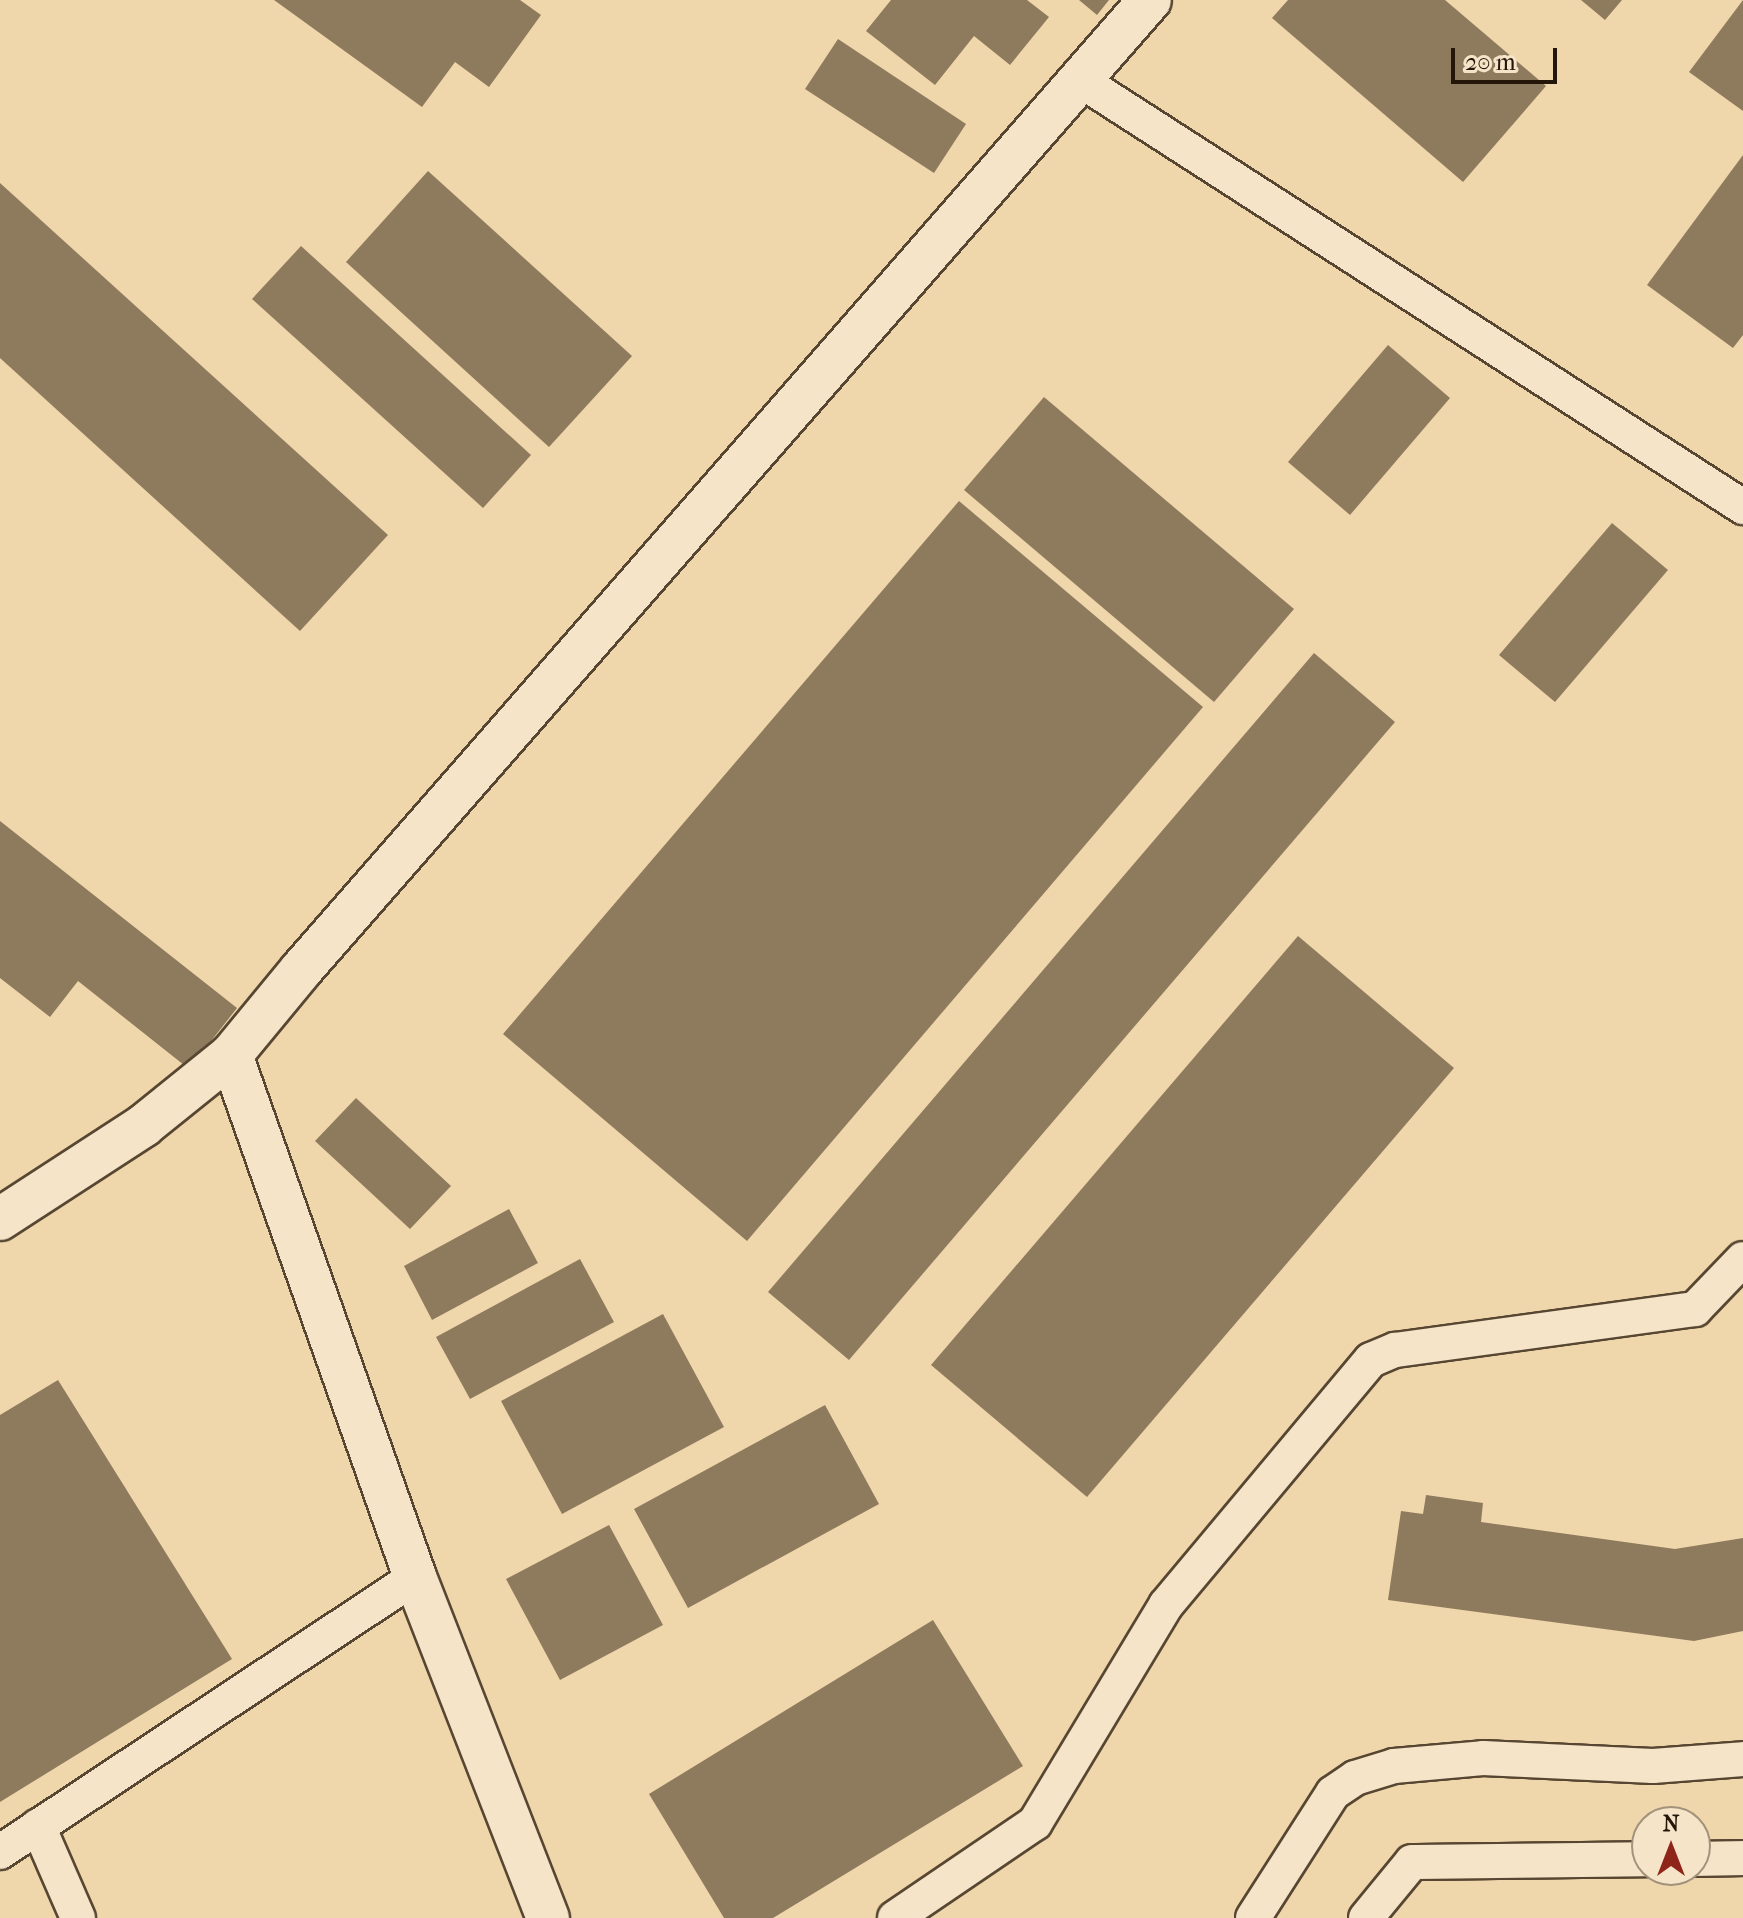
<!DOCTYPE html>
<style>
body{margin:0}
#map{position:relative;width:1743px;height:1918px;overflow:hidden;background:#f0d6ab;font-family:"IM FELL French Canon",serif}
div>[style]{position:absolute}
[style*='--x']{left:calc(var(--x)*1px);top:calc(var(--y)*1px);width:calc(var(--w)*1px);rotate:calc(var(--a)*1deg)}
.building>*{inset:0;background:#8e7a5d}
.roads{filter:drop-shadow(2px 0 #574732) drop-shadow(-2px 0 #574732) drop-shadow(0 2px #574732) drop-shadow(0 -2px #574732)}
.minor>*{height:34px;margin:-17px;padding:0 17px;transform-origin:17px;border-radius:17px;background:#f5e4c8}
.tertiary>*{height:42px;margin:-21px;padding:0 21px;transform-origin:21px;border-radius:21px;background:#f5e4c8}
span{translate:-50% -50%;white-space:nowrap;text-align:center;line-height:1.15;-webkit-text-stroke:6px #f5e4c8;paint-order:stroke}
.north{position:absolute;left:1631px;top:1806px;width:80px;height:80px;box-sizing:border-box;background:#f5e4c8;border:2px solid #a1927c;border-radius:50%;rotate:0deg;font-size:22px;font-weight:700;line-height:32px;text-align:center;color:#241709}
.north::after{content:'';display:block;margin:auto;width:28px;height:36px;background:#8f2418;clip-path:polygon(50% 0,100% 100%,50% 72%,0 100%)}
.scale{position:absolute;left:1451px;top:48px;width:106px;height:36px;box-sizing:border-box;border:4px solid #241709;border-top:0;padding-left:10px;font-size:24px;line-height:28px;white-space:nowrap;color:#241709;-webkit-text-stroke:6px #f5e4c8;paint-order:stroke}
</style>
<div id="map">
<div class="building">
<i style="clip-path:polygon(274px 0,520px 0,541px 15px,489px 87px,455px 62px,422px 107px)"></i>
<i style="clip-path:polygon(891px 0,1027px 0,1049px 17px,1010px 65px,974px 36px,935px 85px,866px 31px)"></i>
<i style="clip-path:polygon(1079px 0,1109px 0,1097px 15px)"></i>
<i style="clip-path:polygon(1288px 0,1445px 0,1546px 86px,1463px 182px,1272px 18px)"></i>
<i style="clip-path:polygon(1581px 0,1622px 0,1605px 20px)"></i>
<i style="clip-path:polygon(1743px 0,1743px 111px,1689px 72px)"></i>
<i style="clip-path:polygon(838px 39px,966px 124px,934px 173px,805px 89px)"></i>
<i style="clip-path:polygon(1743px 155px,1743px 335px,1733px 348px,1647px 285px)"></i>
<i style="clip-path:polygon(428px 171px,632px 356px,549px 447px,346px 262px)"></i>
<i style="clip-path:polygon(0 183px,388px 535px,300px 631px,0 358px)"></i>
<i style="clip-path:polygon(301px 246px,531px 455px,483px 508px,252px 299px)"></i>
<i style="clip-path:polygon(1388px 345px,1450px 398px,1350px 515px,1288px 462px)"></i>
<i style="clip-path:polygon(1044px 397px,1294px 609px,1214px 702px,964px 490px)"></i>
<i style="clip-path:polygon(959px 501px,1203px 707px,747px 1241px,503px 1034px)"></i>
<i style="clip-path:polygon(1612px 523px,1668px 570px,1555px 702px,1499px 655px)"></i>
<i style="clip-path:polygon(1314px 653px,1395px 722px,849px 1360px,768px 1292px)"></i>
<i style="clip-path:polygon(0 821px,237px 1008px,189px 1069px,78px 981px,50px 1017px,0 978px)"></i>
<i style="clip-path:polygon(1298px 936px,1454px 1068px,1087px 1497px,931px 1365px)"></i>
<i style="clip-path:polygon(356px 1098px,451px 1186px,410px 1229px,315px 1141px)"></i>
<i style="clip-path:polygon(509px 1209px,538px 1263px,432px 1320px,404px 1266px)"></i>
<i style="clip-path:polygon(580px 1259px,614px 1322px,470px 1399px,436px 1337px)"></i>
<i style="clip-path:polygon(663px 1314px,724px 1427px,562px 1514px,501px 1401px)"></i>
<i style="clip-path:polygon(58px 1380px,232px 1659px,0 1802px,0 1415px)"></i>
<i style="clip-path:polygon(825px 1405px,879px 1504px,688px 1608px,634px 1509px)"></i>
<i style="clip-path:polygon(1426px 1495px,1483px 1503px,1481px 1522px,1675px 1549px,1743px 1538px,1743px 1631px,1694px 1641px,1388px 1600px,1401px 1511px,1423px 1514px)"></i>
<i style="clip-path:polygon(609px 1525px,663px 1625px,560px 1680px,506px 1579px)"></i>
<i style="clip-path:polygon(933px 1620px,1023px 1766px,773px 1918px,724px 1918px,649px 1794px)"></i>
</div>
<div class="roads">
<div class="minor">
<i style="--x:1080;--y:80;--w:789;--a:32.78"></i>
<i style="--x:38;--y:1826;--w:100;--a:66.5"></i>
<i style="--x:0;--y:1852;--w:498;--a:-33.5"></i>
<i style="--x:1695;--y:1859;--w:48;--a:-1.2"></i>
<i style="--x:895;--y:1918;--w:169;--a:-34.2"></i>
<i style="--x:1035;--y:1823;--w:254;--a:-59"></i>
<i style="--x:1166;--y:1605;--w:319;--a:-50.1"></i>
<i style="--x:1371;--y:1360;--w:26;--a:-23"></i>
<i style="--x:1395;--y:1350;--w:303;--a:-7.8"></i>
<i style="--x:1695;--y:1309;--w:69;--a:-46.2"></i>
<i style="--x:1253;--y:1918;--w:148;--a:-57.4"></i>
<i style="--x:1333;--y:1793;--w:27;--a:-34"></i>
<i style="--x:1355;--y:1778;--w:41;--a:-17.1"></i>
<i style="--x:1394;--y:1766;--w:89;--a:-5.1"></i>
<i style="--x:1483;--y:1758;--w:170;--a:2.7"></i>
<i style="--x:1653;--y:1766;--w:90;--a:-4.4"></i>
<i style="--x:1366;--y:1918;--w:72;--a:-50.6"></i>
<i style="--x:1412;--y:1862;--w:235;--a:-0.7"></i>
</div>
<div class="tertiary">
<i style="--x:231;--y:1055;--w:553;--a:70.58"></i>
<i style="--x:415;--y:1577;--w:366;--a:68.7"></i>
<i style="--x:0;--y:1219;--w:171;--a:-33"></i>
<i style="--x:143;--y:1126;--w:113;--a:-38.9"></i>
<i style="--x:231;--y:1055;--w:110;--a:-50.5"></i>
<i style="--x:301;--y:970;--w:1289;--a:-48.81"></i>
</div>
</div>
<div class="north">N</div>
<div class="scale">20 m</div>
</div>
